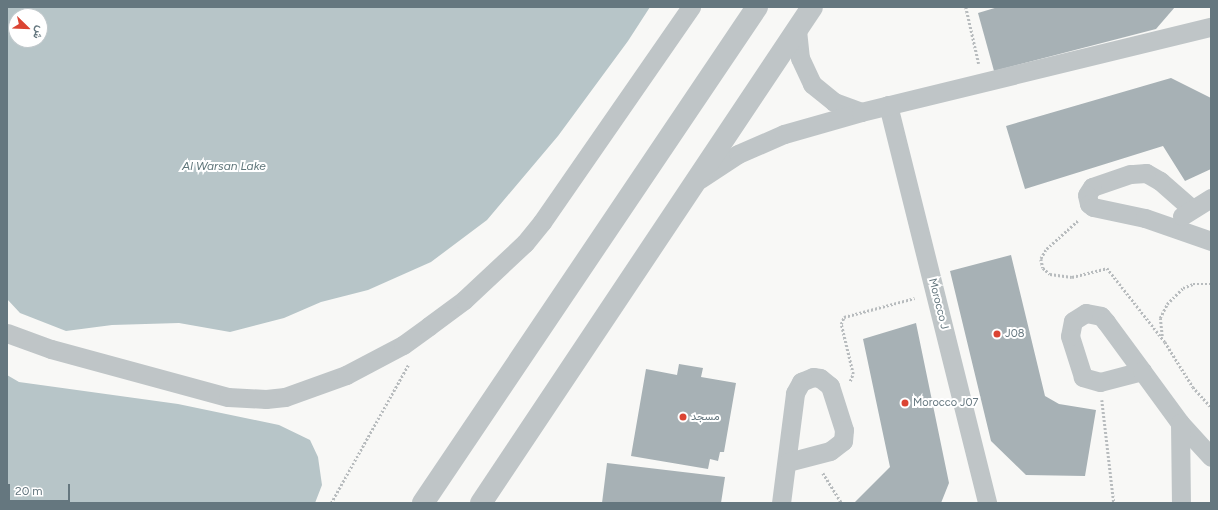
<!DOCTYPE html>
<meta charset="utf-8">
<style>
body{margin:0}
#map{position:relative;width:1218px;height:510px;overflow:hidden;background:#f8f8f6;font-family:Figtree,Vazirmatn,sans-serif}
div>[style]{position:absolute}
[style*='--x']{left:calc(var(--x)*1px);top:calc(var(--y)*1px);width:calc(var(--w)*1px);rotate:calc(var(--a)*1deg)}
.water>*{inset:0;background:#b7c5c8}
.building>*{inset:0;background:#a7b1b5}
.path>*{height:2.5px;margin-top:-1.25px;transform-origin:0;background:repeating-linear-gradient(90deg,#b8bcbe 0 2px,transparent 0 4px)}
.minor>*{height:19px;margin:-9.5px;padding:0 9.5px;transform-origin:9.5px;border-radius:9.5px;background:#bfc5c7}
.tertiary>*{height:22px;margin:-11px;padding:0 11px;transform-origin:11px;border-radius:11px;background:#bfc5c7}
.dots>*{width:11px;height:11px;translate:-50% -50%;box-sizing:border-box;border:2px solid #fff;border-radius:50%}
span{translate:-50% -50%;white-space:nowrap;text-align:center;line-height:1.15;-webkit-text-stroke:4px #fff;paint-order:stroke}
.street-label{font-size:11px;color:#65777f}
.poi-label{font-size:11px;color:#65777f}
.left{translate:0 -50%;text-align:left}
.water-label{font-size:12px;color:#5f767a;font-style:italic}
.frame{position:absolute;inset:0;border:8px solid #65777f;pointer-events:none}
.north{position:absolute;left:8px;top:8px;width:40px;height:40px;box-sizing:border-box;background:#fff;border:1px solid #c1c9cc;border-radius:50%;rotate:113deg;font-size:11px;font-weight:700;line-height:16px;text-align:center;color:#65777f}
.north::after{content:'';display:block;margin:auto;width:14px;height:18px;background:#db4433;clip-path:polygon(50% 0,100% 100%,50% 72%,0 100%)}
.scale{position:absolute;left:8px;top:484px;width:62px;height:18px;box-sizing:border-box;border:2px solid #65777f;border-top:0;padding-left:5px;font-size:12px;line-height:14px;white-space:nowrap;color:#65777f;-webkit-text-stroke:3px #fff;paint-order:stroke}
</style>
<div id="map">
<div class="water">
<i style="clip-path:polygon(evenodd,7px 7px,650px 7px,628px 41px,558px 136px,487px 220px,431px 262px,368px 290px,321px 302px,284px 318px,230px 332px,179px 323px,112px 325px,66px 331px,20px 313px,7px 299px,7px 7px,16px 16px,40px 16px,40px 40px,16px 40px,16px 16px)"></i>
<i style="clip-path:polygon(7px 375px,19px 382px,178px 404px,279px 425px,310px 440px,318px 457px,322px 485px,315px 503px,7px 503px)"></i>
</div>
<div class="building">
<i style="clip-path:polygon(998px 7px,1175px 7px,1156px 29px,994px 71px,978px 13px)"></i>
<i style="clip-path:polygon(1171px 78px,1211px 98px,1211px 169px,1185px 181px,1163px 146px,1025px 189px,1006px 126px)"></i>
<i style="clip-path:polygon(1011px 255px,1045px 396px,1059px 404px,1096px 410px,1085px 476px,1026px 475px,991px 441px,950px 271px)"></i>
<i style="clip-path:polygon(916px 323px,949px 483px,941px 503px,854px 503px,890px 467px,863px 339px)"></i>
<i style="clip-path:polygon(679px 364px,703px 368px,701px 377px,736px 383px,724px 452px,720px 452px,718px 461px,710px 459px,708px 469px,631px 456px,646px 369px,677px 375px)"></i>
<i style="clip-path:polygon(607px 463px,725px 477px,721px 503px,602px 503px)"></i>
</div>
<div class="path">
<i style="--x:966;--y:7;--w:58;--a:77.2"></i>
<i style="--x:1078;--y:221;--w:43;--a:137.8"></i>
<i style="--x:1046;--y:250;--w:10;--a:119"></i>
<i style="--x:1041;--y:259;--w:9;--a:77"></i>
<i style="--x:1043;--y:268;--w:9;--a:41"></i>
<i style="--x:1050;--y:274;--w:22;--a:8"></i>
<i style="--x:1072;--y:277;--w:36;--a:-14"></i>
<i style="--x:1107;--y:268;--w:94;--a:51.9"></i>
<i style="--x:1162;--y:336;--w:18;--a:-96"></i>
<i style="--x:1160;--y:318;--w:16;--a:-63"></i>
<i style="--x:1167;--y:304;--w:23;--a:-45"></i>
<i style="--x:1183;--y:288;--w:11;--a:-22"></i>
<i style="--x:1193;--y:284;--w:18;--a:0"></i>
<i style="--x:1165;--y:342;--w:53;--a:58.1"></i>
<i style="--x:1193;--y:387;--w:27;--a:48"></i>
<i style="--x:850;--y:381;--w:8;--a:-67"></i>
<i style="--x:853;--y:374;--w:51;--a:-103.5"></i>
<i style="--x:841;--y:324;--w:8;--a:-67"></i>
<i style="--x:844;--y:317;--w:73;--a:-15"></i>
<i style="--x:1102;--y:400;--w:104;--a:83.4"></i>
<i style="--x:823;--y:473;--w:36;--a:58"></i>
<i style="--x:331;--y:503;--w:158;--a:-60.8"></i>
</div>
<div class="minor">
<i style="--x:797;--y:30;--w:28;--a:84"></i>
<i style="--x:800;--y:58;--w:29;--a:65"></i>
<i style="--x:812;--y:84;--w:28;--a:39"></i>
<i style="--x:834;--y:102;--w:29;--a:20"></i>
<i style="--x:888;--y:105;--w:410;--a:76"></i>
<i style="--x:700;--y:179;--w:45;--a:-33.3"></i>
<i style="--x:738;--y:154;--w:50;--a:-23.5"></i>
<i style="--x:784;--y:134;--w:80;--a:-15.9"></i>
<i style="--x:861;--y:112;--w:360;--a:-13.7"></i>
<i style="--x:1192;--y:209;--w:43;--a:-138.8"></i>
<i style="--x:1160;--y:181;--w:16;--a:-150"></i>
<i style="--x:1146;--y:173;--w:16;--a:176"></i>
<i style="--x:1130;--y:174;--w:40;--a:161.1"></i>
<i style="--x:1092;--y:187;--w:9;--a:122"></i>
<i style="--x:1087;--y:195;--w:9;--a:77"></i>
<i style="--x:1089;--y:204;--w:5;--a:37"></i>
<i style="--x:1093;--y:207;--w:53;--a:11.9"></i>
<i style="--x:1145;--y:218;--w:70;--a:19.2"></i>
<i style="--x:1182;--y:216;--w:34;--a:-32"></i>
<i style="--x:7;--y:333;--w:47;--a:20"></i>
<i style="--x:51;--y:349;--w:183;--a:15.2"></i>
<i style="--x:228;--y:397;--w:38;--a:3"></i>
<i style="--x:266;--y:399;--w:19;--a:-6"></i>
<i style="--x:285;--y:397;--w:65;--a:-19.8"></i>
<i style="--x:346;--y:375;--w:64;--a:-27.8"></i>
<i style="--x:403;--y:345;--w:32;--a:-36"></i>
<i style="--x:429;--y:326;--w:44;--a:-36.6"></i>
<i style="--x:464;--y:300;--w:83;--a:-43.1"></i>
<i style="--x:525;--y:243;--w:27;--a:-51"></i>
<i style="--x:542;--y:222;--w:262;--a:-55.3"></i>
<i style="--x:1142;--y:371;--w:43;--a:165.3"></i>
<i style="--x:1100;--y:382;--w:18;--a:-164"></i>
<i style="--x:1083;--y:377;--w:43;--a:-107.6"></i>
<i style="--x:1070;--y:336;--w:15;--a:-79"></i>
<i style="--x:1073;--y:321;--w:15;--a:-32"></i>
<i style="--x:1086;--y:313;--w:15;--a:11"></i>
<i style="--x:1101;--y:316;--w:8;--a:50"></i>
<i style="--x:1106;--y:322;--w:61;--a:53.7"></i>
<i style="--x:1142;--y:371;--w:64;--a:53.8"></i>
<i style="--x:1180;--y:423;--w:46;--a:47.6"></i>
<i style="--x:1180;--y:423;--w:80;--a:89.3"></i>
<i style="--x:781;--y:503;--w:111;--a:-82.7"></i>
<i style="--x:795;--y:393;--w:13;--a:-61"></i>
<i style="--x:801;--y:382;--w:13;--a:-23"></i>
<i style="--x:813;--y:377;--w:7;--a:8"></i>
<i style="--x:820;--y:378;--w:13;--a:39"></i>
<i style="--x:830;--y:386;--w:46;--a:72.3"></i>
<i style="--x:844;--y:430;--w:11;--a:95"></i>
<i style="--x:843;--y:441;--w:16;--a:142"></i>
<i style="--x:830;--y:451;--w:43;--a:165.3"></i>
</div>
<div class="tertiary">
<i style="--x:423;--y:503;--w:598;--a:-56.04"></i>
<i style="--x:481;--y:503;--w:596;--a:-56.28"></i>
</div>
<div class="dots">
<i style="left:997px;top:334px;background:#db4433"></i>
<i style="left:905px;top:403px;background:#db4433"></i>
<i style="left:683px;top:417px;background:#db4433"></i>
</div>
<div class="street-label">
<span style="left:938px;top:304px;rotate:76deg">Morocco J</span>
</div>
<div class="poi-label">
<span class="left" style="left:1005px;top:334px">J08</span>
<span class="left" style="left:913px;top:403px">Morocco J07</span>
<span class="left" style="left:691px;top:417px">مسجد</span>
</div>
<div class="water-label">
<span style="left:224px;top:167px">Al Warsan Lake</span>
</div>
<div class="frame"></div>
<div class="north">ش</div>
<div class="scale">20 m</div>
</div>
